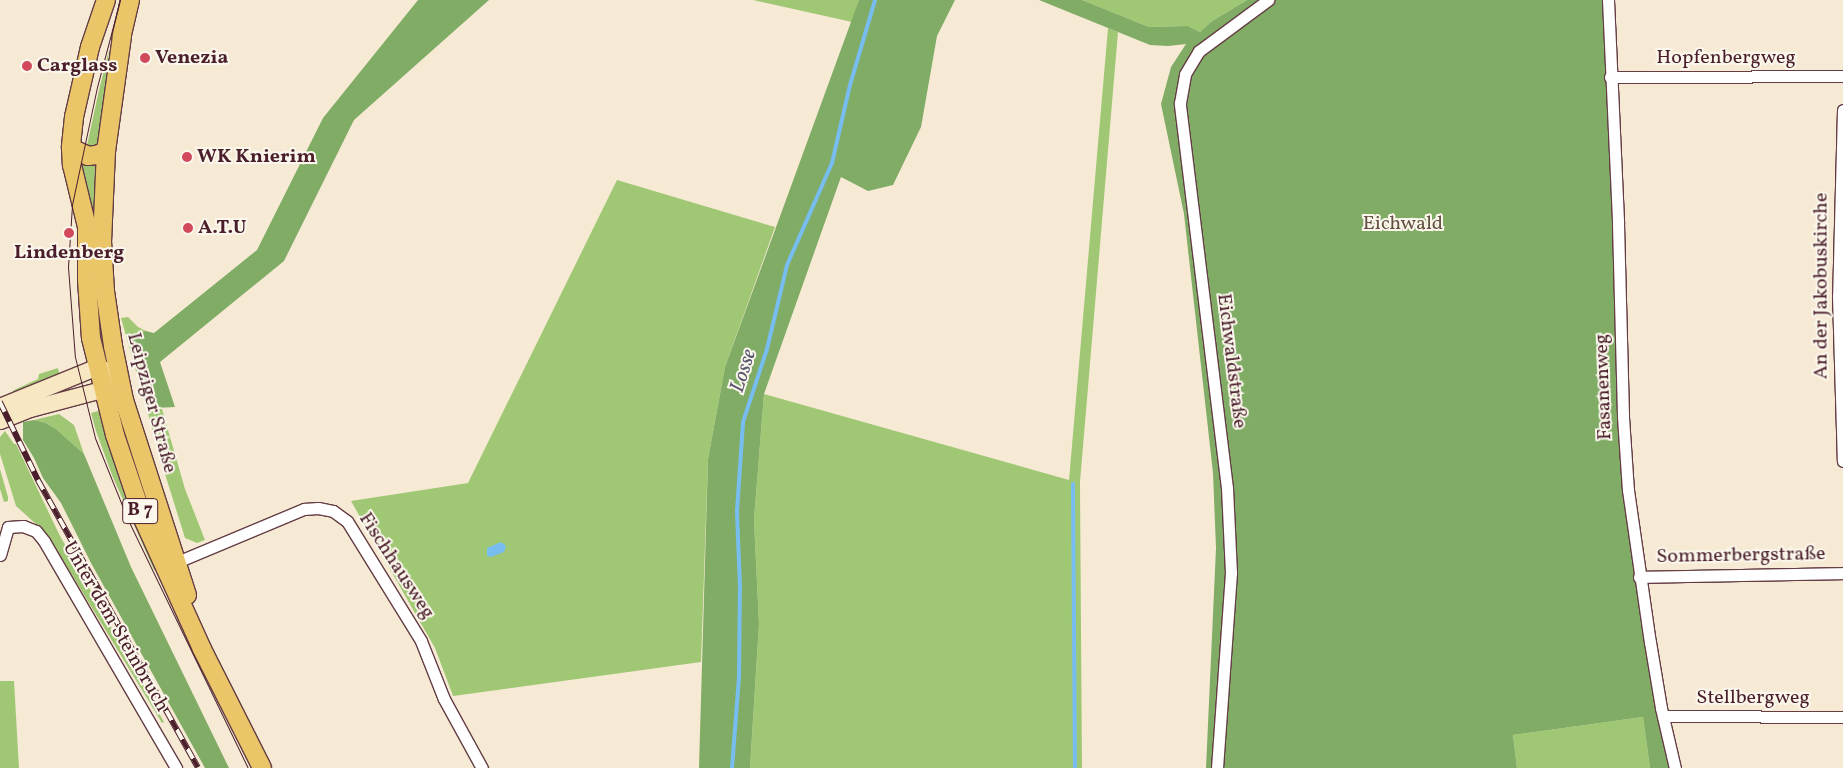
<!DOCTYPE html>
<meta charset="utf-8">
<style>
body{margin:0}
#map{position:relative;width:1843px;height:768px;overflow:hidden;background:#f7ead5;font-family:Vollkorn,serif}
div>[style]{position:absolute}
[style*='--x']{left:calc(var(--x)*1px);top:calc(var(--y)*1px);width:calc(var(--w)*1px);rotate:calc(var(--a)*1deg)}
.green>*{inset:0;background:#a0c874}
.forest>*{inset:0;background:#80ac66}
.water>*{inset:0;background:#78bdef}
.stream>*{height:4px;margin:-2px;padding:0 2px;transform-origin:2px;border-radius:2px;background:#78bdef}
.roads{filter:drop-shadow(1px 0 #643d44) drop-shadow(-1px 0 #643d44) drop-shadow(0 1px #643d44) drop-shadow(0 -1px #643d44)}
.street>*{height:11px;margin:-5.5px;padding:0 5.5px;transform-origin:5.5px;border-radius:5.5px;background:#fff}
.secondary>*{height:16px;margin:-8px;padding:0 8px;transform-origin:8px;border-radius:8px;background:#f7e8c3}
.primary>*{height:18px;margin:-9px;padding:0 9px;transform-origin:9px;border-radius:9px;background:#ebc669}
.tram>*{height:1px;margin:-0.5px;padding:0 0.5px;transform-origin:0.5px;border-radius:0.5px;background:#4a1f2b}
.rail>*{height:5.5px;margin-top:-2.75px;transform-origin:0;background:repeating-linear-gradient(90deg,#fbf7ec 0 11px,#4a1f2b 0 22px);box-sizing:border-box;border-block:1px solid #4a1f2b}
.dots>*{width:14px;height:14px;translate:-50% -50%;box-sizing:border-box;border:2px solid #fbf7ec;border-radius:50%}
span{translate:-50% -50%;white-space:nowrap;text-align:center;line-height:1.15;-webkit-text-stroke:4px #fbf7ec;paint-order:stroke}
.shield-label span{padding:1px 4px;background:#fbf7ec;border:1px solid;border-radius:4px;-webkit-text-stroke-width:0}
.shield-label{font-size:19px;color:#4a1f2b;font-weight:700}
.poi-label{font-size:20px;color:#4a1f2b;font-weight:700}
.left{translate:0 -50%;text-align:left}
.street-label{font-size:20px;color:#4a1f2b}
.park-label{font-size:20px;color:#645241}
.water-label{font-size:21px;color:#5a5670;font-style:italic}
</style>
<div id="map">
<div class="green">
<i style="clip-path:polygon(753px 0,859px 0,852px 22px)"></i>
<i style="clip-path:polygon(1082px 0,1247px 0,1212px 21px,1200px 32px,1188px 26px,1149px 27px)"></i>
<i style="clip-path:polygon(1108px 28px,1118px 32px,1080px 482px,1082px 768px,750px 768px,759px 624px,754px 520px,764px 394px,1069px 480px)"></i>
<i style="clip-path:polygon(109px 50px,99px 144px,86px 150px,99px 90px)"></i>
<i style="clip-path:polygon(82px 165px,97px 165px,106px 333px,100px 334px,96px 277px)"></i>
<i style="clip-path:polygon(617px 180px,775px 227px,725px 367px,708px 459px,701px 662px,453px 696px,435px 648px,351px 501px,468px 483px)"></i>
<i style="clip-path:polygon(128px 317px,138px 327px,146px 331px,137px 332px,155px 408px,162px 409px,185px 489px,205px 540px,197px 543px,185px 538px,165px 474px,170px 472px,169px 469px,164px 470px,121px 318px)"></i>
<i style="clip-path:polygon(58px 368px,60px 378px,5px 399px,14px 390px,38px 379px,39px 374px)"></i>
<i style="clip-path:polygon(118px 406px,148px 506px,160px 525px,164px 544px,146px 506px,114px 407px)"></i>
<i style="clip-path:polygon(102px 410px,157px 569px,154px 570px,112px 475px,96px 431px,91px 413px)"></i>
<i style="clip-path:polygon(59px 414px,74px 425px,84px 454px,56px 429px,46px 423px,34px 420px)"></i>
<i style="clip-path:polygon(5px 431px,14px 444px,16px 444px,59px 534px,164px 722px,162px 723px,47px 534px,16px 506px,0 454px,0 437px)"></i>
<i style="clip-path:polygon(0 469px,8px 497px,8px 501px,4px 502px,0 489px)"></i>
<i style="clip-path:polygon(0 681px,14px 681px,19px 768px,0 768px)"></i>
<i style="clip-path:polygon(1643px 717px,1650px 768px,1517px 768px,1513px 735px)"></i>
</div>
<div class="forest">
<i style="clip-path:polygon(418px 0,489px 0,354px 120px,284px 261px,160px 362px,175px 407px,155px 408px,144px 389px,142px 371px,145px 365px,144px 358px,134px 349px,134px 337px,137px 332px,146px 331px,154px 333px,257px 250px,323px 118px)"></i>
<i style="clip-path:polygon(859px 0,955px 0,937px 36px,921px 127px,893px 185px,868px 191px,841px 177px,764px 394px,754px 520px,759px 624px,750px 768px,699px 768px,708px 459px,725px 367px)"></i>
<i style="clip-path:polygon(1039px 0,1082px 0,1149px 27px,1188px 26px,1200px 32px,1212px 21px,1247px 0,1612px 0,1631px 489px,1653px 641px,1679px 768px,1650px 768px,1643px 717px,1513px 735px,1517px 768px,1206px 768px,1216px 548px,1213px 473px,1184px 214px,1161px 104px,1171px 67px,1186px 44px,1168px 46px,1150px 45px)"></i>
<i style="clip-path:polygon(34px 420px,46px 423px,56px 429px,84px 454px,131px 567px,229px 768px,205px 768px,91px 563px,61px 503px,43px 478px,34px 458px,23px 440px,23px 422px)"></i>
</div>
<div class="water">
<i style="clip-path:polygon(501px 542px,506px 546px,504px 552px,491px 557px,487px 556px,487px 548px)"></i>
</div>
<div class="stream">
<i style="--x:1073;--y:484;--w:284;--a:89.6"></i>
<i style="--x:732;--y:768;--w:91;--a:-85.6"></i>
<i style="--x:739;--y:677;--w:90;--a:-89.4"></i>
<i style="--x:740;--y:587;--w:76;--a:-92.3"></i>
<i style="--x:737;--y:511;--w:89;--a:-86.1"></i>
<i style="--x:743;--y:422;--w:77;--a:-71.8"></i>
<i style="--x:767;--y:349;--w:86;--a:-76.6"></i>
<i style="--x:787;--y:265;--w:111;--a:-66.2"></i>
<i style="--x:832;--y:163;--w:80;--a:-77"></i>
<i style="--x:850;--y:85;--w:89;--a:-73.6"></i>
</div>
<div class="roads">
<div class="street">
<i style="--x:1608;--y:0;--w:224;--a:87.4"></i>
<i style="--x:1618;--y:224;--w:193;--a:88.5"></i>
<i style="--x:1623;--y:417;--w:73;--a:86.1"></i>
<i style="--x:1628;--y:490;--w:154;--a:81.8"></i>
<i style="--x:1650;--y:642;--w:67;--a:80.5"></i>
<i style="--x:1661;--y:708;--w:62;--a:76.9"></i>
<i style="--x:1610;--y:77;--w:233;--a:-0.2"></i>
<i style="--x:1843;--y:110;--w:186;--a:91.5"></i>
<i style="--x:1838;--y:296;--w:165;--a:88.3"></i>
<i style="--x:8;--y:527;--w:15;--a:-4"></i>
<i style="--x:23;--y:526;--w:14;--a:21"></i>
<i style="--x:36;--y:531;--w:13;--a:51"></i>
<i style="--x:44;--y:541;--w:263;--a:59.8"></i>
<i style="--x:0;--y:555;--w:29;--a:-74"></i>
<i style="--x:177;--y:562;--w:138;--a:-22.7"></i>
<i style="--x:304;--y:509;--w:14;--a:-4"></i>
<i style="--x:318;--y:508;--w:15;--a:11"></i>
<i style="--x:333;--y:511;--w:17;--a:36"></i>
<i style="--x:347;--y:521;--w:141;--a:58.3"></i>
<i style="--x:421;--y:641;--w:62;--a:68.4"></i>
<i style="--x:444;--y:699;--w:79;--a:61.2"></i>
<i style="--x:1639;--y:577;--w:204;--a:-1.1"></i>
<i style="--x:1663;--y:716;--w:180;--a:0.3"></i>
<i style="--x:1217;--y:768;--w:196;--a:-85.9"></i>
<i style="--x:1231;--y:573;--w:85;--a:-92.7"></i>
<i style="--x:1227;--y:488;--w:388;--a:-97"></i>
<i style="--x:1180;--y:103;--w:29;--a:-80"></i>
<i style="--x:1185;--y:74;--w:27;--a:-59"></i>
<i style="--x:1199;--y:51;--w:86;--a:-36.5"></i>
</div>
<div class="secondary">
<i style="--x:0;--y:407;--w:106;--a:-22.2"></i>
<i style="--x:98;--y:367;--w:22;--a:24"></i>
<i style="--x:118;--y:376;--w:21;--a:139"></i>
<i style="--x:102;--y:390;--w:74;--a:165.2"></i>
<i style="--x:30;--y:409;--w:32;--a:158"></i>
</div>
<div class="primary">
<i style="--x:106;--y:0;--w:50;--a:108.8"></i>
<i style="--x:90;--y:47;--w:72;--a:102.9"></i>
<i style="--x:74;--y:117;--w:31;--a:96"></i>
<i style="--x:71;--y:148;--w:17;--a:87"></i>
<i style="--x:72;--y:165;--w:64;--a:76.4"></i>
<i style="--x:87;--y:227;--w:53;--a:90"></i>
<i style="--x:87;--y:280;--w:58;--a:86.1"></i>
<i style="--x:91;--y:338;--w:100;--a:76.1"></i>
<i style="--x:115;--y:435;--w:91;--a:71.4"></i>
<i style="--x:144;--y:521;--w:141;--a:65.6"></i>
<i style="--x:202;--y:649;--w:133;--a:63.2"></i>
<i style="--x:130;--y:0;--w:37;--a:103"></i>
<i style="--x:122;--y:36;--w:116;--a:97.9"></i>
<i style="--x:106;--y:151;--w:90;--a:92.5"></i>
<i style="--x:102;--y:241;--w:50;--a:86.6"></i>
<i style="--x:105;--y:291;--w:56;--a:81.7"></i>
<i style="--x:113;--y:346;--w:55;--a:78.5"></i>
<i style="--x:124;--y:400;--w:205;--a:72.1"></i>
<i style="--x:71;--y:148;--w:19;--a:25"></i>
<i style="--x:88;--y:156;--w:8;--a:-7"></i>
<i style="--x:96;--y:155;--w:11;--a:-22"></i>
</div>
</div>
<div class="tram">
<i style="--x:120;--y:0;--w:90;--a:104.8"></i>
<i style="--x:97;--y:87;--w:121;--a:102"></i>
<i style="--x:72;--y:205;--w:62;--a:93.7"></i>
<i style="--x:68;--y:267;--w:90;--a:85.6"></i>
<i style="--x:75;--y:357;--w:83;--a:76.1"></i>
<i style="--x:95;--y:438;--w:88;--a:68.1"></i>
<i style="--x:128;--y:520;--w:276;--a:64.2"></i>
</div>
<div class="rail">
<i style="--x:0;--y:402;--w:87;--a:64"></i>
<i style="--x:38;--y:480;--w:329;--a:60.9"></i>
</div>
<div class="dots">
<i style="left:145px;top:58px;background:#d1495b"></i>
<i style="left:27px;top:66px;background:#d1495b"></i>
<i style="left:187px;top:157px;background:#d1495b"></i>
<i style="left:188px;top:228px;background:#d1495b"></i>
<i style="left:69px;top:233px;background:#d1495b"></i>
</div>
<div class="shield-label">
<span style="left:140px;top:511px">B 7</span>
</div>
<div class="poi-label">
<span class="left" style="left:155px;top:58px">Venezia</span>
<span class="left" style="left:37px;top:66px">Carglass</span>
<span class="left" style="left:197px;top:157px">WK Knierim</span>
<span class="left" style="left:198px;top:228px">A.T.U</span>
<span style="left:69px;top:253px">Lindenberg</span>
</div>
<div class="street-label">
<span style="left:1726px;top:58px">Hopfenbergweg</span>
<span style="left:1822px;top:286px;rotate:-90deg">An der Jakobuskirche</span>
<span style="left:1231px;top:361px;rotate:83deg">Eichwaldstraße</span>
<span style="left:1604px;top:387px;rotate:-92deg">Fasanenweg</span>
<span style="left:151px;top:403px;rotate:75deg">Leipziger Straße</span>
<span style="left:1741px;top:556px;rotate:-1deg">Sommerbergstraße</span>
<span style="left:396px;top:566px;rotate:57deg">Fischhausweg</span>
<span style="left:115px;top:627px;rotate:60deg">Unter dem Steinbruch</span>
<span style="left:1753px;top:698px">Stellbergweg</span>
</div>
<div class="park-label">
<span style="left:1403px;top:224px">Eichwald</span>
</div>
<div class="water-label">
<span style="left:744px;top:371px;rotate:-72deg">Losse</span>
</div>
</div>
